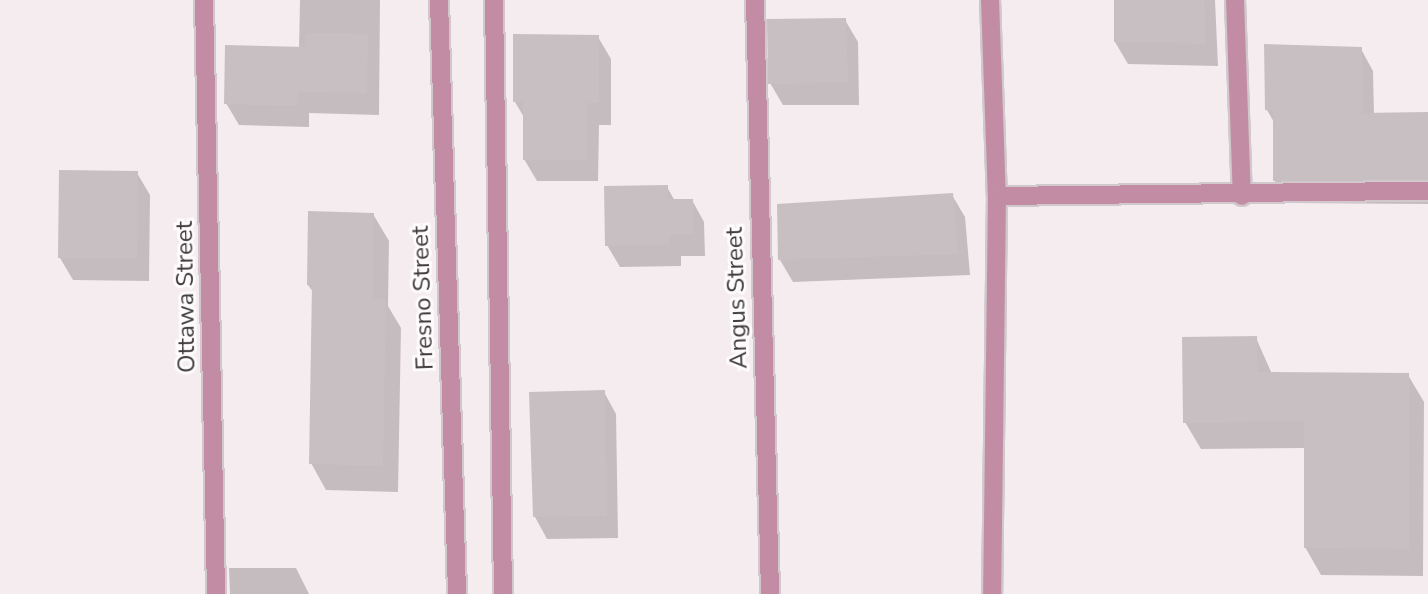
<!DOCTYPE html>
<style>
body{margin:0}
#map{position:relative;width:1428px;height:594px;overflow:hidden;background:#f5ecef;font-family:"Nunito Sans",sans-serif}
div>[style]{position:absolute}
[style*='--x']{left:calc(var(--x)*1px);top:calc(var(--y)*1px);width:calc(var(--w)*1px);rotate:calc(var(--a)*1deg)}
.shadow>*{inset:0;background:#0003}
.building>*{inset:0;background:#c8bfc2}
.roads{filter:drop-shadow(2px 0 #d0c8cb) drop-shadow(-2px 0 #d0c8cb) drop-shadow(0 2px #d0c8cb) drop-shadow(0 -2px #d0c8cb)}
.minor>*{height:18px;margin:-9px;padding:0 9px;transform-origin:9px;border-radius:9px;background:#c28da4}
span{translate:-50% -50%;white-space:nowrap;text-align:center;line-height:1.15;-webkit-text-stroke:6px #fefbfc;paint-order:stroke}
.street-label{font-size:24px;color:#3e3a3b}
</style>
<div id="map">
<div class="shadow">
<i style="clip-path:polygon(300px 0,380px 0,379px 115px,309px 113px,309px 127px,239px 125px,226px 103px,299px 49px)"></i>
<i style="clip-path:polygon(1115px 0,1215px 0,1218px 66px,1128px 64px,1115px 42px)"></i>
<i style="clip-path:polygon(845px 20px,858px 42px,859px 105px,783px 105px,770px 83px)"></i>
<i style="clip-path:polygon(598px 37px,611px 59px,611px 125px,599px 125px,598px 181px,537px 181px,524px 159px,525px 119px,515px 102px)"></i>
<i style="clip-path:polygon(1361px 49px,1373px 71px,1374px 115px,1428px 113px,1428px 204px,1288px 203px,1275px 181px,1275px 124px,1267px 110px)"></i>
<i style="clip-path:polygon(137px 173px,150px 195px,149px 281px,73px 280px,60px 258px)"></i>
<i style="clip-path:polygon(667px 187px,675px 201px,692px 200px,704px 222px,705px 256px,681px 256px,681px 266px,620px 267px,607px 245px)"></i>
<i style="clip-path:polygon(952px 195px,965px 217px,970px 275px,793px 282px,780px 260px)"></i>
<i style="clip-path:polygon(373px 214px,389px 241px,388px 306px,401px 328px,398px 492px,326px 490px,311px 463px,314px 293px,308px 285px)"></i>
<i style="clip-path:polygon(1256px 338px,1272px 374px,1408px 375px,1424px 402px,1423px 576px,1321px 575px,1305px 547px,1305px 448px,1201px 449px,1185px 422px)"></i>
<i style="clip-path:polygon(604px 392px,616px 414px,618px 538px,547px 539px,535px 517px)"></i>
<i style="clip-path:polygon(229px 568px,296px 568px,309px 594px,230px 594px)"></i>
</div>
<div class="building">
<i style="clip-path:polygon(1114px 0,1204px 0,1206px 44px,1114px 42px)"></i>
<i style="clip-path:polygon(846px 18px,848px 83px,768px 84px,767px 19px)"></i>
<i style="clip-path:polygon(306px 33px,368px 34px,367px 93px,298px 92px,297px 106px,224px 104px,225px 45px,306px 47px)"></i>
<i style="clip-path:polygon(513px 34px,599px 35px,599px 103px,587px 103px,587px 160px,523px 160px,523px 102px,513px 102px)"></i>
<i style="clip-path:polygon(1264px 44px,1362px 47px,1362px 113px,1428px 112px,1428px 180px,1273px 181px,1273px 111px,1265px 110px)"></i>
<i style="clip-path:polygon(59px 170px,138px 171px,137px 259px,58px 258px)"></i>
<i style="clip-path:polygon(668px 185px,668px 199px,693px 199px,694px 234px,669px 235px,669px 245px,605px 246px,604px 186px)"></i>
<i style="clip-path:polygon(953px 193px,958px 254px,778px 260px,777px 204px)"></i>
<i style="clip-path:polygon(308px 211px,374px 213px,373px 299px,386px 299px,383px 466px,309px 464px,312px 285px,307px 285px)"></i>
<i style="clip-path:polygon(1257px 336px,1258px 372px,1409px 373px,1409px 549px,1304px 548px,1304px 421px,1183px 423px,1182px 337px)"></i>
<i style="clip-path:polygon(605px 390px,607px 516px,533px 517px,529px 392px)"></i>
</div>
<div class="roads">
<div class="minor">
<i style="--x:204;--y:0;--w:594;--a:88.84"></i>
<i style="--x:439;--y:0;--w:594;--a:88.26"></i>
<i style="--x:494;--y:0;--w:594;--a:89.13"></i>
<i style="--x:755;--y:0;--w:594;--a:88.55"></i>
<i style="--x:990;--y:0;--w:196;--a:88"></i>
<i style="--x:997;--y:196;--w:398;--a:90.7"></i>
<i style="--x:1235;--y:0;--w:196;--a:88"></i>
<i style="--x:997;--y:196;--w:431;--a:-0.7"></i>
</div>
</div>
<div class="street-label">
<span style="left:186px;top:297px;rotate:-91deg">Ottawa Street</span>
<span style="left:423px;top:298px;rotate:-92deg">Fresno Street</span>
<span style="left:737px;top:298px;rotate:-92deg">Angus Street</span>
</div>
</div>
